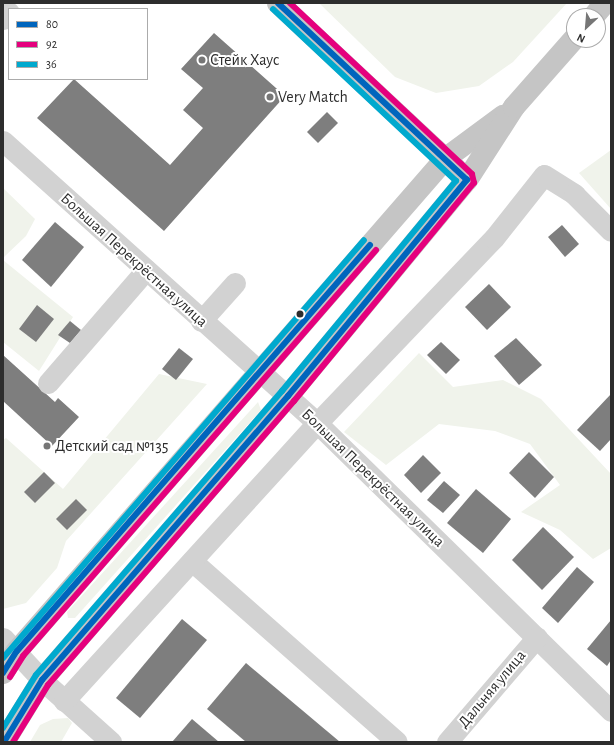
<!DOCTYPE html>
<meta charset="utf-8">
<style>
body{margin:0}
#map{position:relative;width:614px;height:745px;overflow:hidden;background:#fff;font-family:"Alegreya Sans",sans-serif}
div>[style]{position:absolute}
[style*='--x']{left:calc(var(--x)*1px);top:calc(var(--y)*1px);width:calc(var(--w)*1px);rotate:calc(var(--a)*1deg)}
.green>*{inset:0;background:#f0f3eb}
.building>*{inset:0;background:#7e7e7e}
.minor>*{height:21px;margin:-10.5px;padding:0 10.5px;transform-origin:10.5px;border-radius:10.5px;background:#d2d2d2}
.major>*{height:22px;margin:-11px;padding:0 11px;transform-origin:11px;border-radius:11px;background:#c5c5c5}
.bus-1>*{height:6px;margin:-3px;padding:0 3px;transform-origin:3px;border-radius:3px;background:#0065bd}
.bus-2>*{height:6px;margin:-3px;padding:0 3px;transform-origin:3px;border-radius:3px;background:#e5007d}
.bus-3>*{height:6px;margin:-3px;padding:0 3px;transform-origin:3px;border-radius:3px;background:#00a9ce}
.dots>*{width:11px;height:11px;translate:-50% -50%;box-sizing:border-box;border:2px solid #fff;border-radius:50%}
span{translate:-50% -50%;white-space:nowrap;text-align:center;line-height:1.15;-webkit-text-stroke:4px #fff;paint-order:stroke}
.poi-label{font-size:16px;color:#2d2d2d}
.left{translate:0 -50%;text-align:left}
.street-label{font-size:16px;color:#2d2d2d}
.frame{position:absolute;inset:0;border:4px solid #2d2d2d;pointer-events:none}
.legend{position:absolute;left:8px;top:8px;width:140px;height:72px;box-sizing:border-box;background:#fff;border:1px solid #ababab;margin:0;padding:5px 7px;list-style:none;font-size:12px;color:#2d2d2d}
.legend li{display:flex;align-items:center;gap:8px;height:20px}
.legend b{width:20px;border:1px solid #ababab}
.north{position:absolute;left:566px;top:8px;width:40px;height:40px;box-sizing:border-box;background:#fff;border:1px solid #ababab;border-radius:50%;rotate:206deg;font-size:11px;font-weight:700;line-height:16px;text-align:center;color:#2d2d2d}
.north::after{content:'';display:block;margin:auto;width:14px;height:18px;background:#767676;clip-path:polygon(50% 0,100% 100%,50% 72%,0 100%)}
</style>
<div id="map">
<div class="green">
<i style="clip-path:polygon(319px 3px,567px 3px,513px 62px,479px 86px,436px 93px,395px 77px)"></i>
<i style="clip-path:polygon(611px 150px,611px 209px,579px 173px)"></i>
<i style="clip-path:polygon(3px 188px,35px 219px,26px 236px,3px 258px)"></i>
<i style="clip-path:polygon(3px 260px,73px 317px,39px 371px,3px 342px)"></i>
<i style="clip-path:polygon(419px 353px,453px 387px,503px 380px,541px 399px,611px 474px,611px 548px,593px 559px,560px 530px,521px 512px,560px 485px,530px 444px,495px 431px,439px 424px,386px 465px,344px 432px)"></i>
<i style="clip-path:polygon(159px 374px,207px 384px,66px 541px,57px 568px,26px 603px,3px 609px,3px 440px,6px 438px,63px 489px)"></i>
<i style="clip-path:polygon(258px 402px,261px 410px,75px 618px,68px 618px,67px 612px)"></i>
<i style="clip-path:polygon(68px 718px,72px 723px,61px 742px,30px 742px,40px 725px,53px 719px)"></i>
</div>
<div class="building">
<i style="clip-path:polygon(214px 33px,285px 96px,164px 231px,37px 118px,74px 79px,170px 165px,203px 128px,183px 110px,203px 88px,181px 69px)"></i>
<i style="clip-path:polygon(327px 112px,338px 123px,318px 143px,307px 132px)"></i>
<i style="clip-path:polygon(55px 222px,84px 247px,51px 287px,22px 260px)"></i>
<i style="clip-path:polygon(562px 225px,579px 244px,565px 257px,548px 237px)"></i>
<i style="clip-path:polygon(489px 284px,511px 307px,487px 330px,465px 307px)"></i>
<i style="clip-path:polygon(37px 305px,54px 319px,36px 342px,19px 329px)"></i>
<i style="clip-path:polygon(70px 321px,81px 330px,70px 343px,58px 335px)"></i>
<i style="clip-path:polygon(516px 338px,542px 365px,519px 385px,494px 356px)"></i>
<i style="clip-path:polygon(441px 342px,460px 360px,446px 374px,427px 355px)"></i>
<i style="clip-path:polygon(179px 348px,193px 359px,176px 380px,162px 369px)"></i>
<i style="clip-path:polygon(3px 355px,55px 402px,58px 398px,79px 417px,52px 446px,3px 401px)"></i>
<i style="clip-path:polygon(611px 394px,611px 439px,600px 451px,577px 430px)"></i>
<i style="clip-path:polygon(529px 452px,554px 477px,535px 498px,509px 473px)"></i>
<i style="clip-path:polygon(423px 455px,441px 473px,421px 493px,404px 475px)"></i>
<i style="clip-path:polygon(44px 472px,55px 483px,35px 503px,24px 492px)"></i>
<i style="clip-path:polygon(444px 481px,460px 495px,443px 513px,427px 500px)"></i>
<i style="clip-path:polygon(476px 489px,511px 519px,483px 553px,447px 523px)"></i>
<i style="clip-path:polygon(76px 499px,87px 510px,67px 530px,56px 519px)"></i>
<i style="clip-path:polygon(543px 527px,574px 557px,542px 590px,512px 560px)"></i>
<i style="clip-path:polygon(577px 567px,594px 582px,558px 623px,542px 608px)"></i>
<i style="clip-path:polygon(182px 619px,207px 640px,140px 718px,116px 698px)"></i>
<i style="clip-path:polygon(611px 620px,611px 660px,607px 666px,587px 649px)"></i>
<i style="clip-path:polygon(246px 663px,340px 742px,246px 742px,207px 709px)"></i>
<i style="clip-path:polygon(192px 719px,219px 742px,172px 742px)"></i>
</div>
<div class="minor">
<i style="--x:3;--y:19;--w:9;--a:-49"></i>
<i style="--x:3;--y:141;--w:422;--a:41.9"></i>
<i style="--x:317;--y:423;--w:412;--a:44.4"></i>
<i style="--x:201;--y:321;--w:51;--a:-48.2"></i>
<i style="--x:48;--y:383;--w:150;--a:-49.1"></i>
<i style="--x:192;--y:561;--w:273;--a:41.4"></i>
<i style="--x:3;--y:638;--w:57;--a:47.1"></i>
<i style="--x:42;--y:680;--w:93;--a:41.9"></i>
<i style="--x:64;--y:701;--w:376;--a:-47.7"></i>
<i style="--x:317;--y:423;--w:256;--a:-46.3"></i>
<i style="--x:494;--y:238;--w:80;--a:-51.6"></i>
<i style="--x:544;--y:175;--w:36;--a:32"></i>
<i style="--x:574;--y:194;--w:52;--a:45"></i>
<i style="--x:447;--y:742;--w:138;--a:-49.4"></i>
</div>
<div class="major">
<i style="--x:278;--y:3;--w:243;--a:43"></i>
<i style="--x:594;--y:16;--w:17;--a:-50"></i>
<i style="--x:3;--y:673;--w:26;--a:-58"></i>
<i style="--x:17;--y:651;--w:654;--a:-48.97"></i>
<i style="--x:446;--y:158;--w:71;--a:-36.4"></i>
<i style="--x:4;--y:742;--w:73;--a:-58.5"></i>
<i style="--x:42;--y:680;--w:376;--a:-49.1"></i>
<i style="--x:288;--y:396;--w:281;--a:-50.4"></i>
<i style="--x:467;--y:180;--w:87;--a:-57.2"></i>
<i style="--x:514;--y:107;--w:91;--a:-48.6"></i>
</div>
<div class="bus-1">
<i style="--x:3;--y:673;--w:26;--a:-58"></i>
<i style="--x:17;--y:651;--w:538;--a:-48.99"></i>
<i style="--x:4;--y:742;--w:73;--a:-58.5"></i>
<i style="--x:42;--y:680;--w:376;--a:-49.1"></i>
<i style="--x:288;--y:396;--w:281;--a:-50.4"></i>
<i style="--x:467;--y:180;--w:259;--a:-136.9"></i>
</div>
<div class="bus-2">
<i style="--x:10;--y:677;--w:25;--a:-58"></i>
<i style="--x:23;--y:656;--w:538;--a:-48.99"></i>
<i style="--x:13;--y:742;--w:67;--a:-58.4"></i>
<i style="--x:48;--y:685;--w:376;--a:-49.1"></i>
<i style="--x:294;--y:401;--w:283;--a:-50.5"></i>
<i style="--x:474;--y:183;--w:9;--a:-103"></i>
<i style="--x:472;--y:174;--w:250;--a:-136.8"></i>
</div>
<div class="bus-3">
<i style="--x:3;--y:658;--w:552;--a:-49.18"></i>
<i style="--x:3;--y:728;--w:62;--a:-58.1"></i>
<i style="--x:36;--y:675;--w:376;--a:-49.1"></i>
<i style="--x:282;--y:391;--w:273;--a:-50.4"></i>
<i style="--x:456;--y:181;--w:251;--a:-136.8"></i>
</div>
<div class="dots">
<i style="left:202px;top:60px;background:#767676"></i>
<i style="left:270px;top:97px;background:#767676"></i>
<i style="left:300px;top:314px;background:#2d2d2d"></i>
<i style="left:47px;top:446px;background:#767676"></i>
</div>
<div class="poi-label">
<span class="left" style="left:210px;top:60px">Стейк Хаус</span>
<span class="left" style="left:278px;top:97px">Very Match</span>
<span class="left" style="left:55px;top:446px">Детский сад №135</span>
</div>
<div class="street-label">
<span style="left:134px;top:260px;rotate:42deg">Большая Перекрёстная улица</span>
<span style="left:373px;top:478px;rotate:44deg">Большая Перекрёстная улица</span>
<span style="left:492px;top:689px;rotate:-50deg">Дальняя улица</span>
</div>
<div class="frame"></div>
<ul class="legend">
<li><b style="height:5px;background:#0065bd"></b>80</li>
<li><b style="height:5px;background:#e5007d"></b>92</li>
<li><b style="height:5px;background:#00a9ce"></b>36</li>
</ul>
<div class="north">N</div>
</div>
